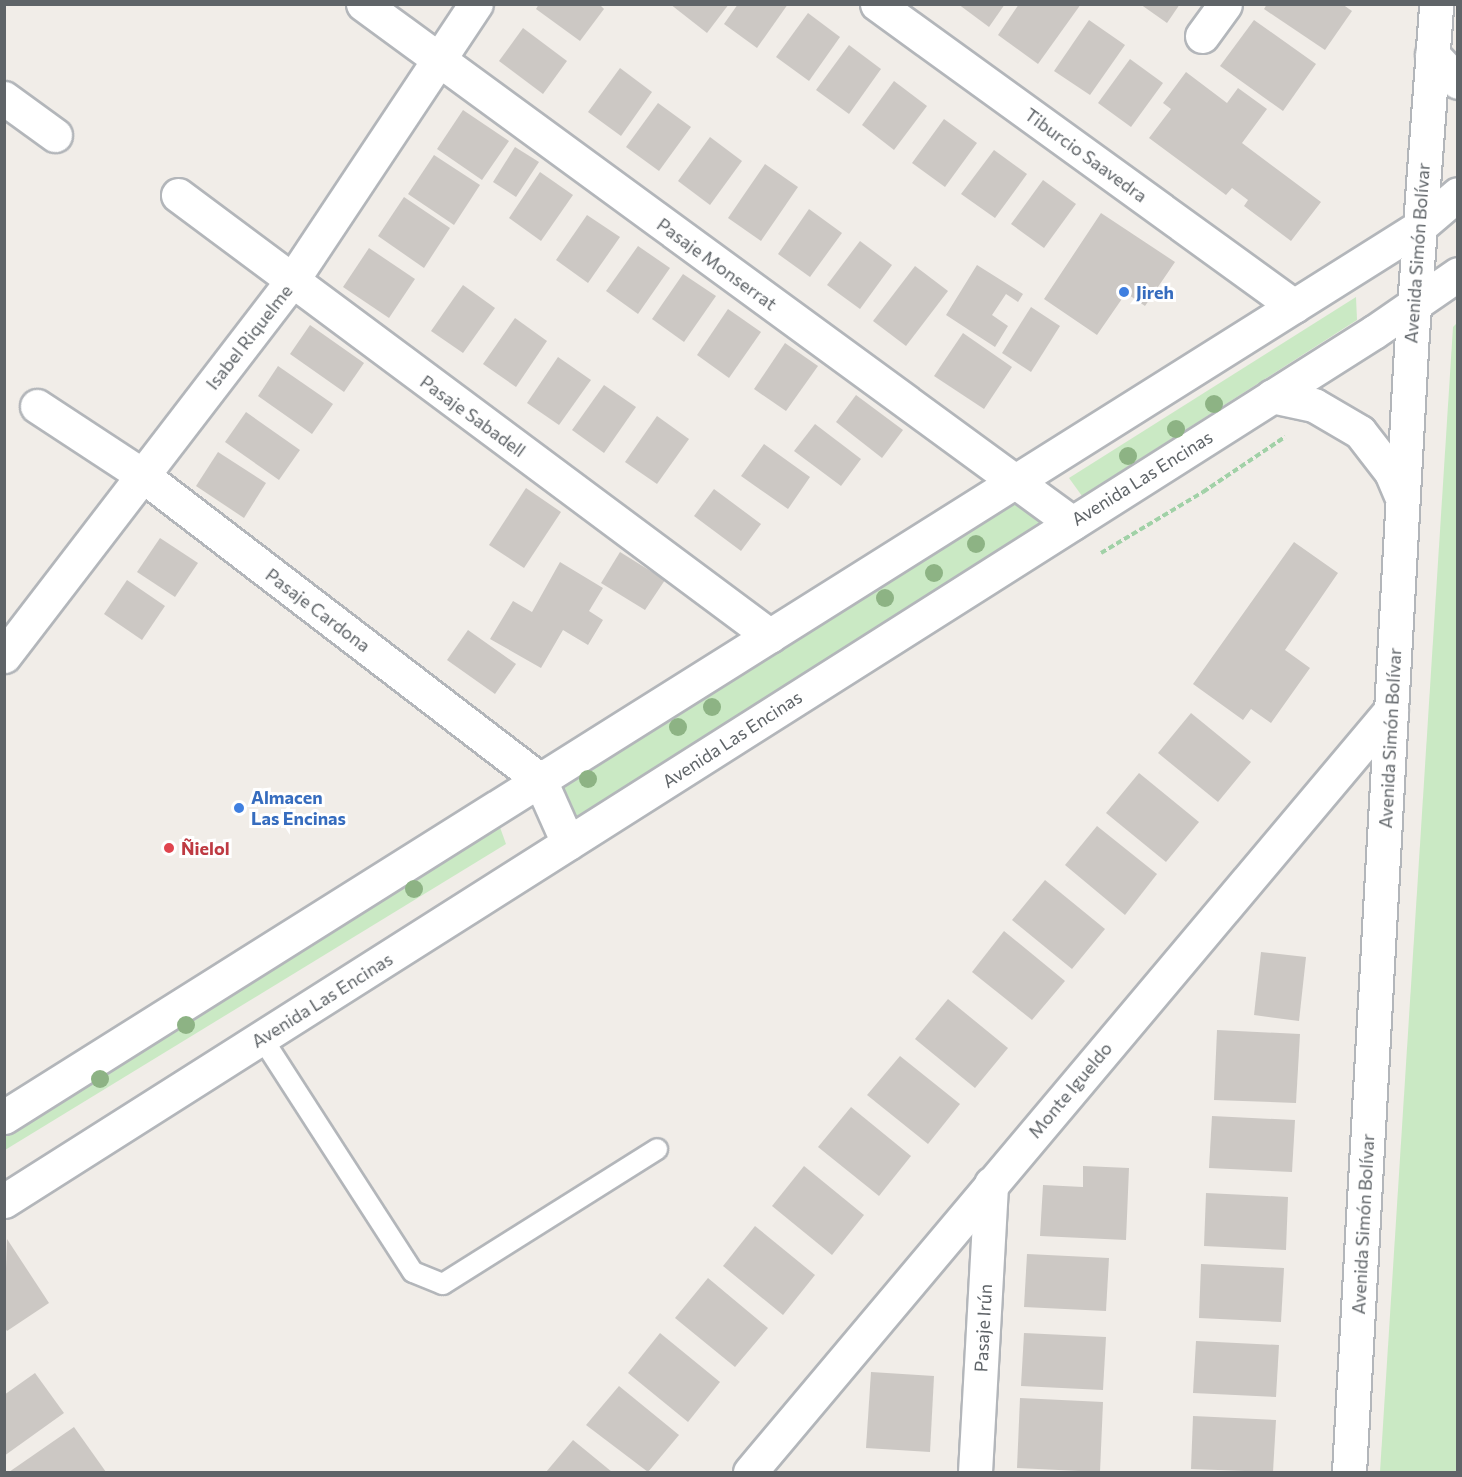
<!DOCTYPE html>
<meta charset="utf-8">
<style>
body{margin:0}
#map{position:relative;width:1462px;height:1477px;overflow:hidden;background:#f1ede8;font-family:Commissioner,sans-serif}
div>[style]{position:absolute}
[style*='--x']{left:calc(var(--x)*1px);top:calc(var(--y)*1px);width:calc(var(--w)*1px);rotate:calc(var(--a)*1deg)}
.green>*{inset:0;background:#cae9c4}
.building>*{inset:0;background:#ccc8c4}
.path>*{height:4px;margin-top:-2px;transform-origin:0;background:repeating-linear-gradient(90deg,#a1d1a7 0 6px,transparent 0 9px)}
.roads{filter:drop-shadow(2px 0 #b3b6ba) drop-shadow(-2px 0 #b3b6ba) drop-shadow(0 2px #b3b6ba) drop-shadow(0 -2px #b3b6ba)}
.lane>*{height:20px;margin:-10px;padding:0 10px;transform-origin:10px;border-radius:10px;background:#fff}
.street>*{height:33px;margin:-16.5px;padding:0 16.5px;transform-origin:16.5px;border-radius:16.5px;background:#fff}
.secondary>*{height:33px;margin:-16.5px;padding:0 16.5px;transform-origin:16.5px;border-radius:16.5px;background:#fff}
.trees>*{width:18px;height:18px;margin:-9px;border-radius:50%;background:#8db384}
.dots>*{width:16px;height:16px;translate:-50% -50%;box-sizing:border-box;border:3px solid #fff;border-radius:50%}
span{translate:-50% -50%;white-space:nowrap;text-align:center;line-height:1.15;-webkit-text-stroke:6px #fff;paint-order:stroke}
.street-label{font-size:18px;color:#5f6468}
.shop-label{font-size:18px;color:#366cbe;font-weight:700}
.left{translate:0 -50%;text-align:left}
.health-label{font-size:18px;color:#be3a42;font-weight:700}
.frame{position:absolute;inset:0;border:6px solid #5f6468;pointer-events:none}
</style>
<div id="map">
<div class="green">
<i style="clip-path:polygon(1356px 297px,1357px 320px,1082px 496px,1069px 478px)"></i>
<i style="clip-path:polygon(1457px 323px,1457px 1472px,1380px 1472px,1453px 327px)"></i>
<i style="clip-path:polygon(1013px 482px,1072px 523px,568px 843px,540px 780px)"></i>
<i style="clip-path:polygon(497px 819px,506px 844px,5px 1150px,5px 1126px)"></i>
</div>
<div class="building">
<i style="clip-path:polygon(539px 4px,599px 4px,604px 9px,580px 41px,536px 9px)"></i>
<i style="clip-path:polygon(670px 4px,729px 4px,707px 33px)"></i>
<i style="clip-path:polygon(738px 4px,788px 4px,757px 48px,724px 24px)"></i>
<i style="clip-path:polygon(958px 4px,1005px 4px,989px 27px)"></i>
<i style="clip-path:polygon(1019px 4px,1081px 4px,1038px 64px,998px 35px)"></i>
<i style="clip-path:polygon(1140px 4px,1180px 4px,1167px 23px)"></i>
<i style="clip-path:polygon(1267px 4px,1342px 4px,1352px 11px,1325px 50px,1264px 9px)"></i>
<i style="clip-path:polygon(808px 13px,840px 37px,809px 81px,776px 57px)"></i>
<i style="clip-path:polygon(1089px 20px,1125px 45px,1090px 95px,1054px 71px)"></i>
<i style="clip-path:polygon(1254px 20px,1316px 64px,1283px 111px,1220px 66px)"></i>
<i style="clip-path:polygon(523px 28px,567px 61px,543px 94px,499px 61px)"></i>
<i style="clip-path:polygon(849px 45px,881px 69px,849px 114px,816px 90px)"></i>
<i style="clip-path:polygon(1130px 59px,1163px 83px,1131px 127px,1098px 103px)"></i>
<i style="clip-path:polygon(620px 68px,652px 92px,621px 136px,588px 112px)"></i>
<i style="clip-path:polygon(1186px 72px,1227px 103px,1238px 88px,1267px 109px,1242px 143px,1321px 202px,1291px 241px,1244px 206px,1248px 200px,1232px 188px,1226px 195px,1149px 138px,1171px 109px,1163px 103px)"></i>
<i style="clip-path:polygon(894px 81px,927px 106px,894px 150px,862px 125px)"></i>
<i style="clip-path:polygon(658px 103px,691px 127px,659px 171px,626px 147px)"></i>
<i style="clip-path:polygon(463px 110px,509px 141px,482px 180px,437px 149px)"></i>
<i style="clip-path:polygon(944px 119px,977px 143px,945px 187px,912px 163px)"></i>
<i style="clip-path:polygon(710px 137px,742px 161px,710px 205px,678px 181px)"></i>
<i style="clip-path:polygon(515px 147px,539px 162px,516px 197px,493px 182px)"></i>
<i style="clip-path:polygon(994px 150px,1027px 174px,995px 218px,961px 194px)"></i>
<i style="clip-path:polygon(434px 155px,480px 185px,454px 225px,408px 194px)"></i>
<i style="clip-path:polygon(765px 164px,798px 187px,761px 241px,728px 218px)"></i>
<i style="clip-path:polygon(540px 172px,573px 195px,541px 241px,509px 218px)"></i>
<i style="clip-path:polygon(1043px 180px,1076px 204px,1044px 248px,1011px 224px)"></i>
<i style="clip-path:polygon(404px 197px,450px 228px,424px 268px,378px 236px)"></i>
<i style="clip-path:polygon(809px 209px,842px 233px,810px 277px,778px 254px)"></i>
<i style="clip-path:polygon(1101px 213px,1175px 262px,1145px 306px,1126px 293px,1097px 335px,1044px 299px)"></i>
<i style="clip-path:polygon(587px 215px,620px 237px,588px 283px,556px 260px)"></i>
<i style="clip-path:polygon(860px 241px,892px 265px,860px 309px,827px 285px)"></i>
<i style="clip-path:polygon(638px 246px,670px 268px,638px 314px,606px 291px)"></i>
<i style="clip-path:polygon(369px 248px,415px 279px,389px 318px,343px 287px)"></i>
<i style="clip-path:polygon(977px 265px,1023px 294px,1018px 302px,1006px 294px,992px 315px,1008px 326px,995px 347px,946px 315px)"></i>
<i style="clip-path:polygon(915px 266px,948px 291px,906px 346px,873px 321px)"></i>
<i style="clip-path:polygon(683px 274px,716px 296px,684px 342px,652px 319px)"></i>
<i style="clip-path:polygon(463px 285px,495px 308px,463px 353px,431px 331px)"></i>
<i style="clip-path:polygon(1031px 307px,1060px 326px,1031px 372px,1002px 353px)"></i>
<i style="clip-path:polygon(728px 309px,761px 332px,729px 378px,697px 355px)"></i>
<i style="clip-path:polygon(515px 318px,547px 341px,516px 387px,483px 364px)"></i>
<i style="clip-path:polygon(310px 325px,364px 363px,344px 392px,290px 354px)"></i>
<i style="clip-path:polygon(963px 333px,1012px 367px,984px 409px,934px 376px)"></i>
<i style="clip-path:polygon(785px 343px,818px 366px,786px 411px,754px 389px)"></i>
<i style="clip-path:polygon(558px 357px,591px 380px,559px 425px,527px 403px)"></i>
<i style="clip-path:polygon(278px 366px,333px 404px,312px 434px,258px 396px)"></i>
<i style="clip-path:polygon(604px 385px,636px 407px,604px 453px,572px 430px)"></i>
<i style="clip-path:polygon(856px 395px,903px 430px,882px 458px,836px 422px)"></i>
<i style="clip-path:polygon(246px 412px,300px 450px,279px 480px,225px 442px)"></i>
<i style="clip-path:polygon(657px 416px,689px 439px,657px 484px,625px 462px)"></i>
<i style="clip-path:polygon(815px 424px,861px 459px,841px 486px,794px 451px)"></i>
<i style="clip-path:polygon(764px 444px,810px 477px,788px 509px,741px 476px)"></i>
<i style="clip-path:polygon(218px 452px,266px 483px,244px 518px,196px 486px)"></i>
<i style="clip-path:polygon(526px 488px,561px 512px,524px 568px,489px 545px)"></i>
<i style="clip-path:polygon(714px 489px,761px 524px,741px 551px,694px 516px)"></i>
<i style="clip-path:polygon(160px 538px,198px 563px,175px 597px,137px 572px)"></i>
<i style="clip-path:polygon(1294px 542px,1338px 573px,1285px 650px,1310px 668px,1271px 723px,1251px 709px,1243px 720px,1193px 684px)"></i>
<i style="clip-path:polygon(620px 552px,665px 580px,645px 610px,601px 583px)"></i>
<i style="clip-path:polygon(560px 562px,603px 588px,589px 611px,603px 620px,588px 645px,563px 630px,541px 668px,490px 639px,513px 601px,532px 612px)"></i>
<i style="clip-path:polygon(127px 580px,165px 606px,142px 640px,104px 614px)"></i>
<i style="clip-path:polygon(468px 630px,516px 664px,495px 694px,447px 660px)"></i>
<i style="clip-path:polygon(1191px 713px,1251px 762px,1218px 802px,1158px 753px)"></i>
<i style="clip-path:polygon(1139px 773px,1199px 822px,1166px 862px,1106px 813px)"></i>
<i style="clip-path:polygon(1097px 826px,1157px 874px,1125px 915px,1065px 865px)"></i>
<i style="clip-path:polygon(1045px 880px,1105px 929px,1072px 969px,1012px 920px)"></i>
<i style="clip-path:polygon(1004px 931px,1065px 981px,1032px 1020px,972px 972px)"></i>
<i style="clip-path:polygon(1261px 952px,1306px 957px,1299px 1021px,1254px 1015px)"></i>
<i style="clip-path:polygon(948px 999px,1008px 1048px,975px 1088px,915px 1039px)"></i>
<i style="clip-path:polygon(1217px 1030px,1300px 1034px,1296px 1103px,1214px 1100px)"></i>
<i style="clip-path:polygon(900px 1056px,960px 1104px,928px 1144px,867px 1095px)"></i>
<i style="clip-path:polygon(851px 1107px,911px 1156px,879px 1196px,818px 1147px)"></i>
<i style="clip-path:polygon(1212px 1116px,1295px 1120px,1292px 1172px,1209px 1168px)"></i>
<i style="clip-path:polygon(804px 1166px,864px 1215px,832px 1255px,772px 1206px)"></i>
<i style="clip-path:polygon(1083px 1166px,1129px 1168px,1126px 1240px,1040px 1236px,1043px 1185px,1083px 1187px)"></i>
<i style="clip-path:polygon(1206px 1193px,1288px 1197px,1286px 1250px,1204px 1246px)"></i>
<i style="clip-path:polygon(755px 1226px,815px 1275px,783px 1315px,723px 1266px)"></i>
<i style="clip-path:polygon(7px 1239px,49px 1303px,7px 1331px,4px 1327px)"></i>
<i style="clip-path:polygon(1027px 1254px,1109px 1258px,1106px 1311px,1024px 1307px)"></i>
<i style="clip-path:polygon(1201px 1264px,1284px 1268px,1281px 1322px,1199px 1318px)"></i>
<i style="clip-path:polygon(708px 1278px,768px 1328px,735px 1367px,675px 1318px)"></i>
<i style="clip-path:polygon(660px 1333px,720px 1382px,688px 1422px,628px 1373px)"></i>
<i style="clip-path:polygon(1024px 1333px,1106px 1337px,1103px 1390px,1021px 1386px)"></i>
<i style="clip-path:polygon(1196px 1341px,1279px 1345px,1276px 1397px,1193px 1393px)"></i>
<i style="clip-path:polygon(871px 1372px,934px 1376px,930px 1452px,866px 1448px)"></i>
<i style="clip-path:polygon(35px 1373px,64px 1413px,4px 1456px,4px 1395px)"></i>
<i style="clip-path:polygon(619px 1386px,679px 1435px,648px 1472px,586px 1425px)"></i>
<i style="clip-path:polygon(1020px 1398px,1103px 1402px,1100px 1472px,1017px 1468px)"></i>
<i style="clip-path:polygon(1193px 1416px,1276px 1420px,1273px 1472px,1191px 1469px)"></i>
<i style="clip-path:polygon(74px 1427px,106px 1472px,9px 1472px)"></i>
<i style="clip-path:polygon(573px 1440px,612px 1472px,546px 1472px)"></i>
</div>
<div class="path">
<i style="--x:1101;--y:553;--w:119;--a:-30.9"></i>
<i style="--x:1203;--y:492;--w:99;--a:-33.9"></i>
</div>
<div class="roads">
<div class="lane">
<i style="--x:262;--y:1038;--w:278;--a:57.2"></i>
<i style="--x:413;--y:1272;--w:32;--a:22"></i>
<i style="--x:443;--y:1284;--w:253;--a:-32.2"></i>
</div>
<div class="street">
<i style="--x:363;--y:4;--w:879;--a:36.2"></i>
<i style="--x:877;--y:4;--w:515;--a:35.91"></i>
<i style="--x:1202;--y:36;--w:39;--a:-54"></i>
<i style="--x:4;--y:98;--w:63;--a:36"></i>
<i style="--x:178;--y:195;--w:738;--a:36.68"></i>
<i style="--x:37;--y:406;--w:126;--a:33.3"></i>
<i style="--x:142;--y:475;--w:501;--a:37.46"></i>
<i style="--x:540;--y:780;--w:69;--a:66"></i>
<i style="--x:4;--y:656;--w:471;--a:-52.5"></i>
<i style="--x:291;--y:282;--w:334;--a:-56.4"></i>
<i style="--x:750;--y:1472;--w:996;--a:-49.93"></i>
<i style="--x:975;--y:1472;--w:289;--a:-86.8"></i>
</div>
<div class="secondary">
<i style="--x:1432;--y:54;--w:38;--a:47"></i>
<i style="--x:1272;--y:396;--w:43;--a:12.1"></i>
<i style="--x:1314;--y:405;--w:53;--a:30.4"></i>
<i style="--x:1360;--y:432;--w:51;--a:52.2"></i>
<i style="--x:1391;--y:472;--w:28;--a:67"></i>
<i style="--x:4;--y:1117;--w:1670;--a:-32.16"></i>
<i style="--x:1418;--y:228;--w:52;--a:-40.4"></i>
<i style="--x:4;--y:1201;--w:1622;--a:-32.39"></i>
<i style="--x:1374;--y:332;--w:102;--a:-34.6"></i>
<i style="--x:1349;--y:1472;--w:1126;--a:-86.84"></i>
<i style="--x:1411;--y:348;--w:345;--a:-85.8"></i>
</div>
</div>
<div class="trees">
<i style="left:1214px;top:404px"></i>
<i style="left:1176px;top:429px"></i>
<i style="left:1128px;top:456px"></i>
<i style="left:976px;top:544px"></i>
<i style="left:934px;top:573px"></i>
<i style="left:885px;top:598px"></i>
<i style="left:712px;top:707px"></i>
<i style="left:678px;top:727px"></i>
<i style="left:588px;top:779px"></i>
<i style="left:414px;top:889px"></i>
<i style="left:186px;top:1025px"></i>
<i style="left:100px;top:1079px"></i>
</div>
<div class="dots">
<i style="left:1124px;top:292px;background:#3f7fe0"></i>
<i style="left:239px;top:808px;background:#3f7fe0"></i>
<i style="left:169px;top:848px;background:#e0444e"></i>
</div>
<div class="street-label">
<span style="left:1086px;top:155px;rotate:36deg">Tiburcio Saavedra</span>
<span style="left:1417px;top:253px;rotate:-86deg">Avenida Simón Bolívar</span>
<span style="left:717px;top:264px;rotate:36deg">Pasaje Monserrat</span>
<span style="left:249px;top:337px;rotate:-52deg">Isabel Riquelme</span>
<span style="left:473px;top:416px;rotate:36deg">Pasaje Sabadell</span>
<span style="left:1142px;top:478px;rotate:-32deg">Avenida Las Encinas</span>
<span style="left:318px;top:610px;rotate:37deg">Pasaje Cardona</span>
<span style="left:1390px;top:738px;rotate:-87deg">Avenida Simón Bolívar</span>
<span style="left:732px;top:739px;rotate:-33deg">Avenida Las Encinas</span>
<span style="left:322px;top:1000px;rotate:-32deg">Avenida Las Encinas</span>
<span style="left:1070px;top:1090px;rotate:-50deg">Monte Igueldo</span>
<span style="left:1363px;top:1224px;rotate:-87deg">Avenida Simón Bolívar</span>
<span style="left:983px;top:1328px;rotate:-87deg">Pasaje Irún</span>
</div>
<div class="shop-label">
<span class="left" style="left:1136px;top:292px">Jireh</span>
<span class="left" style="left:251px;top:808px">Almacen<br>Las Encinas</span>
</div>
<div class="health-label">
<span class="left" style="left:181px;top:848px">Ñielol</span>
</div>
<div class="frame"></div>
</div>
